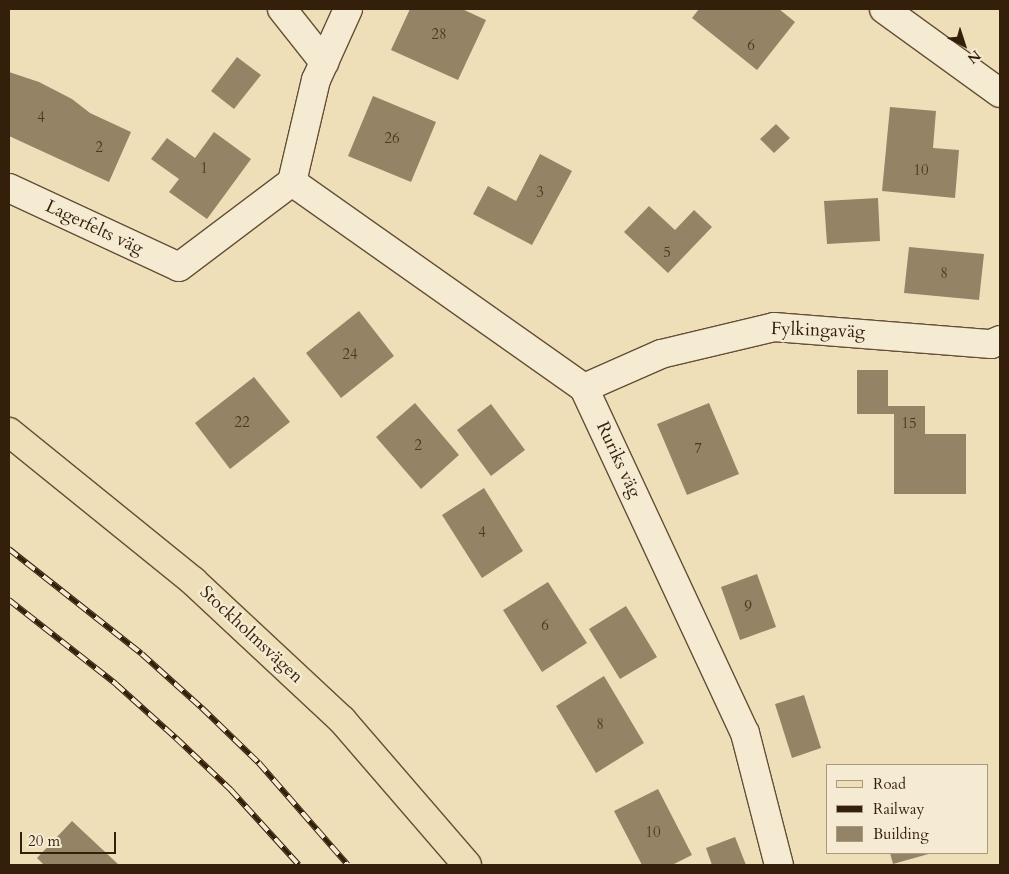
<!DOCTYPE html>
<meta charset="utf-8">
<style>
body{margin:0}
#map{position:relative;width:1009px;height:874px;overflow:hidden;background:#efdfb9;font-family:Cardo,serif}
div>[style]{position:absolute}
[style*='--x']{left:calc(var(--x)*1px);top:calc(var(--y)*1px);width:calc(var(--w)*1px);rotate:calc(var(--a)*1deg)}
.building>*{inset:0;background:#958365}
.roads{filter:drop-shadow(1px 0 #634f36) drop-shadow(-1px 0 #634f36) drop-shadow(0 1px #634f36) drop-shadow(0 -1px #634f36)}
.minor>*{height:28px;margin:-14px;padding:0 14px;transform-origin:14px;border-radius:14px;background:#f5ead2}
.major>*{height:28px;margin:-14px;padding:0 14px;transform-origin:14px;border-radius:14px;background:#efdfb9}
.rail>*{height:5.5px;margin-top:-2.75px;transform-origin:0;background:repeating-linear-gradient(90deg,#f5ead2 0 11px,#341f0a 0 22px);box-sizing:border-box;border-block:1px solid #341f0a}
span{translate:-50% -50%;white-space:nowrap;text-align:center;line-height:1.15;-webkit-text-stroke:5px #f5ead2;paint-order:stroke}
.number-label{font-size:15px;color:#4c3821}
.number-label span{-webkit-text-stroke-width:0}
.street-label{font-size:18px;color:#341f0a}
.frame{position:absolute;inset:0;border:10px solid #341f0a;pointer-events:none}
.legend{position:absolute;left:826px;top:764px;width:162px;height:90px;box-sizing:border-box;background:#f5ead2;border:1px solid #a89982;margin:0;padding:6px 9px;list-style:none;font-size:15px;color:#341f0a}
.legend li{display:flex;align-items:center;gap:10px;height:25px}
.legend b{width:25px;border:1px solid #a89982}
.north{position:absolute;left:939px;top:20px;width:50px;height:50px;-webkit-text-stroke:4px #f5ead2;paint-order:stroke;rotate:140deg;font-size:14px;font-weight:700;line-height:20px;text-align:center;color:#341f0a}
.north::after{content:'';display:block;margin:auto;width:18px;height:22px;background:#341f0a;clip-path:polygon(50% 0,100% 100%,50% 72%,0 100%)}
.scale{position:absolute;left:20px;top:832px;width:96px;height:22px;box-sizing:border-box;border:2px solid #341f0a;border-top:0;padding-left:6px;font-size:15px;line-height:18px;white-space:nowrap;color:#341f0a;-webkit-text-stroke:4px #f5ead2;paint-order:stroke}
</style>
<div id="map">
<div class="building">
<i style="clip-path:polygon(410px 9px,462px 9px,486px 20px,458px 80px,391px 50px)"></i>
<i style="clip-path:polygon(699px 9px,779px 9px,795px 22px,757px 70px,692px 18px)"></i>
<i style="clip-path:polygon(237px 57px,261px 75px,234px 109px,211px 91px)"></i>
<i style="clip-path:polygon(9px 72px,39px 82px,72px 99px,90px 113px,131px 132px,109px 182px,9px 136px)"></i>
<i style="clip-path:polygon(373px 96px,436px 122px,411px 182px,348px 156px)"></i>
<i style="clip-path:polygon(890px 107px,936px 111px,933px 148px,959px 150px,955px 198px,882px 191px)"></i>
<i style="clip-path:polygon(776px 124px,790px 138px,774px 153px,760px 139px)"></i>
<i style="clip-path:polygon(214px 132px,251px 159px,207px 219px,169px 192px,179px 179px,151px 159px,167px 138px,195px 158px)"></i>
<i style="clip-path:polygon(540px 154px,572px 171px,532px 245px,473px 214px,488px 186px,516px 201px)"></i>
<i style="clip-path:polygon(878px 198px,880px 241px,827px 244px,824px 201px)"></i>
<i style="clip-path:polygon(649px 206px,675px 230px,694px 210px,712px 227px,668px 273px,624px 232px)"></i>
<i style="clip-path:polygon(909px 247px,984px 254px,979px 300px,904px 293px)"></i>
<i style="clip-path:polygon(359px 311px,394px 356px,341px 398px,306px 353px)"></i>
<i style="clip-path:polygon(857px 370px,888px 370px,888px 406px,925px 406px,925px 434px,966px 434px,966px 494px,894px 494px,894px 414px,857px 414px)"></i>
<i style="clip-path:polygon(254px 377px,290px 422px,230px 469px,195px 423px)"></i>
<i style="clip-path:polygon(415px 403px,459px 455px,421px 489px,376px 437px)"></i>
<i style="clip-path:polygon(709px 403px,739px 474px,687px 495px,657px 424px)"></i>
<i style="clip-path:polygon(491px 404px,525px 450px,491px 476px,457px 430px)"></i>
<i style="clip-path:polygon(484px 488px,523px 551px,482px 578px,442px 515px)"></i>
<i style="clip-path:polygon(757px 574px,776px 627px,740px 640px,721px 587px)"></i>
<i style="clip-path:polygon(548px 582px,587px 643px,542px 672px,503px 610px)"></i>
<i style="clip-path:polygon(626px 606px,657px 657px,620px 679px,589px 629px)"></i>
<i style="clip-path:polygon(604px 676px,644px 743px,596px 773px,556px 706px)"></i>
<i style="clip-path:polygon(804px 695px,821px 748px,792px 758px,775px 704px)"></i>
<i style="clip-path:polygon(658px 789px,692px 855px,672px 865px,642px 865px,614px 811px)"></i>
<i style="clip-path:polygon(72px 821px,119px 865px,44px 865px,37px 858px)"></i>
<i style="clip-path:polygon(735px 837px,746px 865px,712px 865px,706px 848px)"></i>
<i style="clip-path:polygon(890px 853px,932px 853px,893px 864px)"></i>
</div>
<div class="roads">
<div class="minor">
<i style="--x:282;--y:9;--w:68;--a:51.6"></i>
<i style="--x:884;--y:9;--w:143;--a:35.9"></i>
<i style="--x:292;--y:182;--w:357;--a:35.2"></i>
<i style="--x:584;--y:388;--w:381;--a:65"></i>
<i style="--x:745;--y:733;--w:136;--a:75.6"></i>
<i style="--x:9;--y:188;--w:187;--a:24.9"></i>
<i style="--x:179;--y:267;--w:141;--a:-37"></i>
<i style="--x:292;--y:182;--w:105;--a:-76.8"></i>
<i style="--x:316;--y:80;--w:78;--a:-65.7"></i>
<i style="--x:584;--y:388;--w:84;--a:-23.8"></i>
<i style="--x:661;--y:354;--w:116;--a:-13.4"></i>
<i style="--x:774;--y:327;--w:218;--a:4.5"></i>
<i style="--x:991;--y:344;--w:10;--a:-24"></i>
</div>
<div class="major">
<i style="--x:9;--y:432;--w:237;--a:39"></i>
<i style="--x:193;--y:581;--w:204;--a:43"></i>
<i style="--x:342;--y:720;--w:191;--a:49.2"></i>
</div>
</div>
<div class="rail">
<i style="--x:9;--y:549;--w:169;--a:38.3"></i>
<i style="--x:142;--y:654;--w:81;--a:42"></i>
<i style="--x:202;--y:708;--w:79;--a:44"></i>
<i style="--x:259;--y:763;--w:135;--a:48.9"></i>
<i style="--x:9;--y:600;--w:136;--a:38.1"></i>
<i style="--x:116;--y:684;--w:81;--a:42"></i>
<i style="--x:176;--y:738;--w:76;--a:43.4"></i>
<i style="--x:231;--y:790;--w:101;--a:47.8"></i>
</div>
<div class="number-label">
<span style="left:439px;top:35px">28</span>
<span style="left:751px;top:46px">6</span>
<span style="left:41px;top:118px">4</span>
<span style="left:392px;top:139px">26</span>
<span style="left:99px;top:148px">2</span>
<span style="left:204px;top:169px">1</span>
<span style="left:921px;top:171px">10</span>
<span style="left:540px;top:193px">3</span>
<span style="left:667px;top:253px">5</span>
<span style="left:944px;top:274px">8</span>
<span style="left:350px;top:355px">24</span>
<span style="left:242px;top:423px">22</span>
<span style="left:909px;top:424px">15</span>
<span style="left:418px;top:446px">2</span>
<span style="left:698px;top:449px">7</span>
<span style="left:482px;top:533px">4</span>
<span style="left:748px;top:607px">9</span>
<span style="left:545px;top:626px">6</span>
<span style="left:600px;top:725px">8</span>
<span style="left:653px;top:833px">10</span>
</div>
<div class="street-label">
<span style="left:94px;top:228px;rotate:25deg">Lagerfelts väg</span>
<span style="left:818px;top:331px;rotate:2deg">Fylkingaväg</span>
<span style="left:618px;top:460px;rotate:65deg">Ruriks väg</span>
<span style="left:251px;top:635px;rotate:43deg">Stockholmsvägen</span>
</div>
<div class="frame"></div>
<ul class="legend">
<li><b style="height:6px;background:#efdfb9"></b>Road</li>
<li><b style="height:6px;background:#341f0a"></b>Railway</li>
<li><b style="height:14px;background:#958365"></b>Building</li>
</ul>
<div class="north">N</div>
<div class="scale">20 m</div>
</div>
